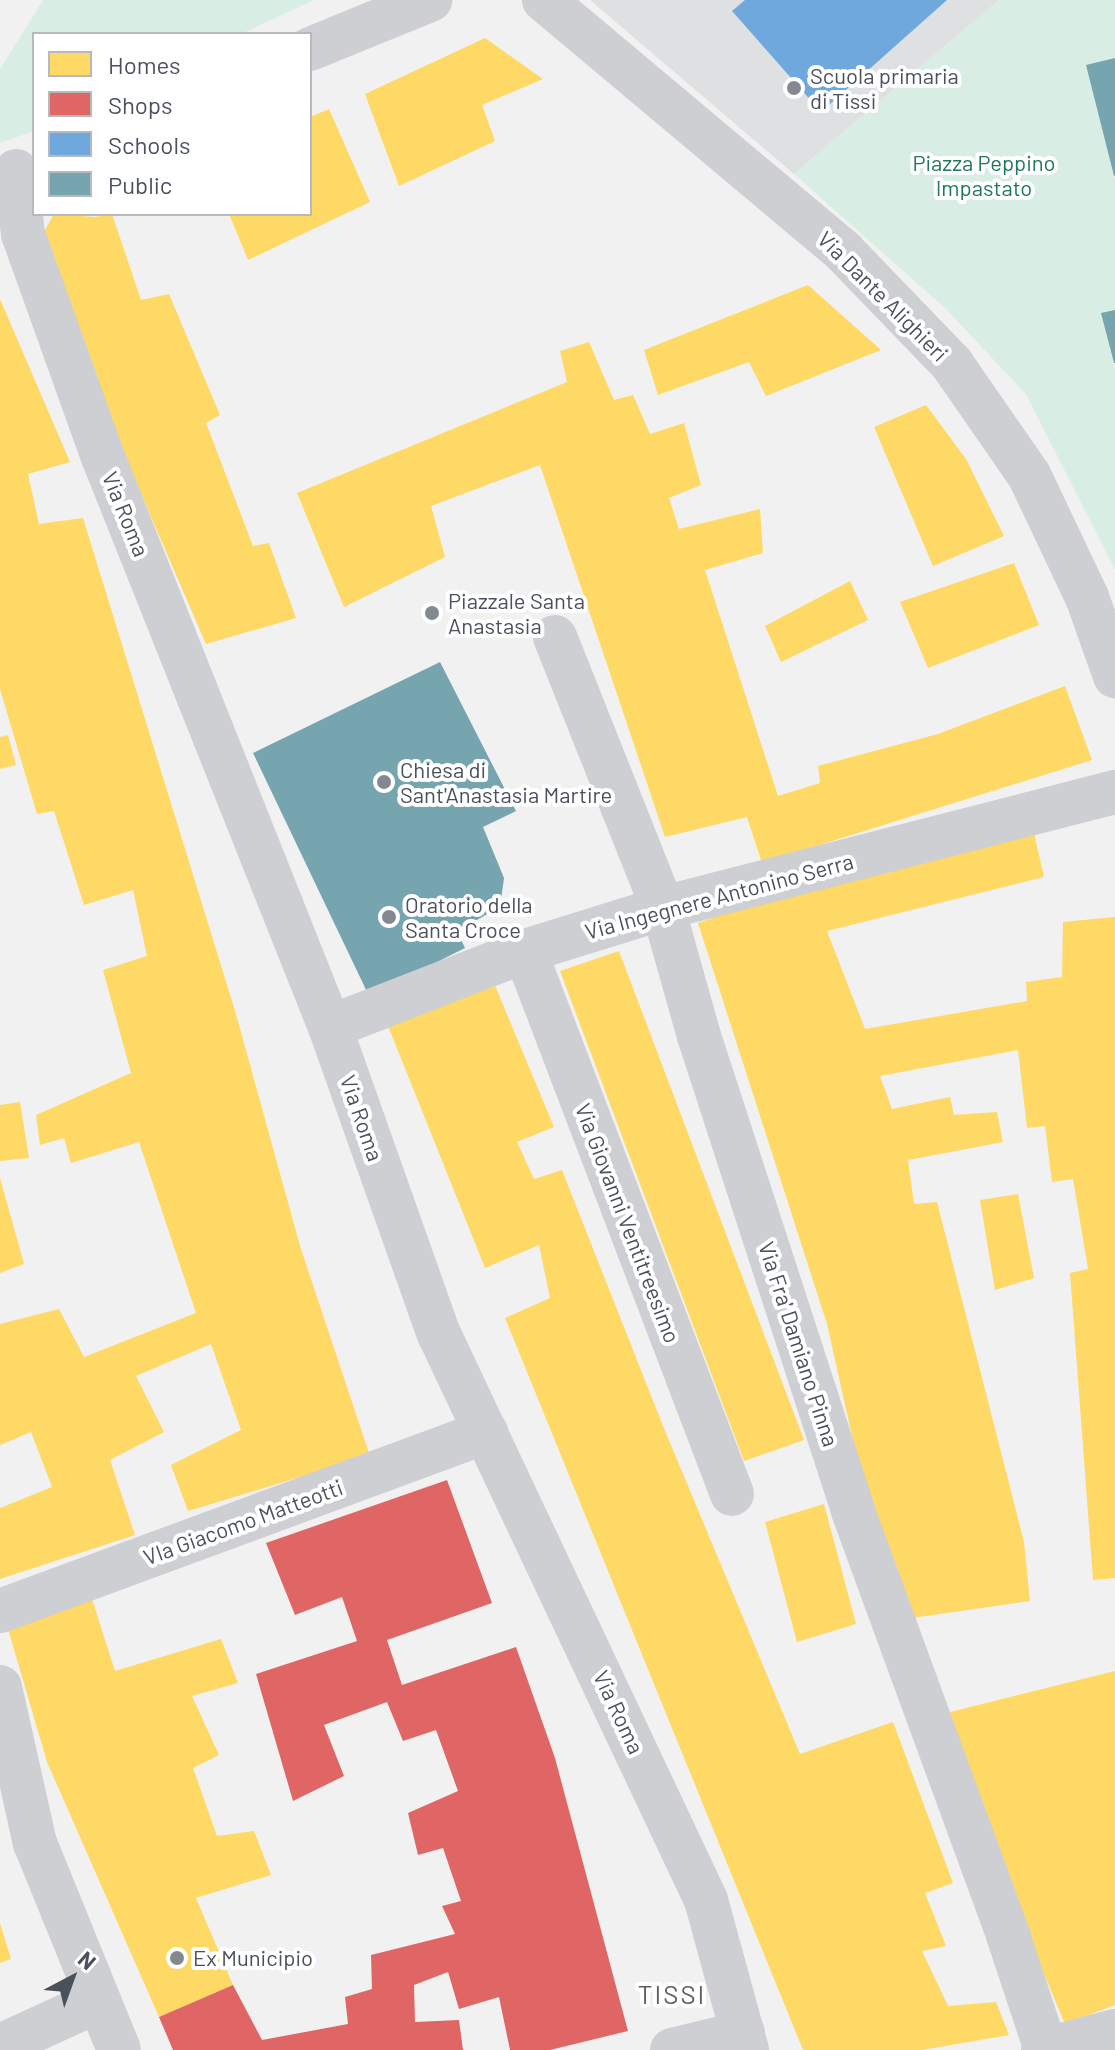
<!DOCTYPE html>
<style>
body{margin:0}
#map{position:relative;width:1115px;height:2050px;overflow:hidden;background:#f1f1f1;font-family:Barlow,sans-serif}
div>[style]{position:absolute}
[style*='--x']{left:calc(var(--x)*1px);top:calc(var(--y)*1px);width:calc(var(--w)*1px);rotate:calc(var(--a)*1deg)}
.education>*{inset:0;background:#dfe0e1}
.green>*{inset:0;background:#d8eee5}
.homes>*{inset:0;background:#ffd966}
.shops>*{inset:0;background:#e06666}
.schools>*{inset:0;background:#6fa8dc}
.public>*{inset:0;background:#76a5af}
.minor>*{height:44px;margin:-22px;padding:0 22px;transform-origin:22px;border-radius:22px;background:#cdcfd2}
.dots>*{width:22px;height:22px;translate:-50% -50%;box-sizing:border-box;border:4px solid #fff;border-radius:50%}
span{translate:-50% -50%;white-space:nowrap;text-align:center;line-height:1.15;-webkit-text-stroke:8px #fff;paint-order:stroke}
.poi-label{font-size:22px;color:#4a505c}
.left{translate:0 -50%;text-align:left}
.park-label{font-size:22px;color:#22765e}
.street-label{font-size:22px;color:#4a505c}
.quarter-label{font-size:26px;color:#5d5f64;letter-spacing:2px}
.legend{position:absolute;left:32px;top:32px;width:280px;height:184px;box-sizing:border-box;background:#fff;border:2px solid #b7b9be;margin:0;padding:10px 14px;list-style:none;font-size:24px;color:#4a505c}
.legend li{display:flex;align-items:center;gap:16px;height:40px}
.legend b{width:40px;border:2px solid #b7b9be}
.north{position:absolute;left:32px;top:1938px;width:80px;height:80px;-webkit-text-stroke:6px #fff;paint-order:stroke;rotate:41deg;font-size:22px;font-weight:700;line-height:32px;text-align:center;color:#4a505c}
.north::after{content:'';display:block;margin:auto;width:28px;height:36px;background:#4a505c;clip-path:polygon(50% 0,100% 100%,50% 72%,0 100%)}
</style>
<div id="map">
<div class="education">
<i style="clip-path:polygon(590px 0,999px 0,794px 174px)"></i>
</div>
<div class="green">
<i style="clip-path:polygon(43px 0,314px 0,241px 34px,34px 34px,34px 131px,0 143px,0 69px)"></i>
<i style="clip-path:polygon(999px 0,1115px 0,1115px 58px,1087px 66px,1115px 181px,1115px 310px,1102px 314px,1115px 368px,1115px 570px,1026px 394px,945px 308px,794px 174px)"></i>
</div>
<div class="homes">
<i style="clip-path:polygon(485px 38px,543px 79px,482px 105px,495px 141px,399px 186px,365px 94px)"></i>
<i style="clip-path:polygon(329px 109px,370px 202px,248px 260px,229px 214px,310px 214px,310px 117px)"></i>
<i style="clip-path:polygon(54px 214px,95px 217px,112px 214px,141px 300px,169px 294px,220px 415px,206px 423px,253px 546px,269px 543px,296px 618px,206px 644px,48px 279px,45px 230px)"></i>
<i style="clip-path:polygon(808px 285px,881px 350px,766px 396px,749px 362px,658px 395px,644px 350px)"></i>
<i style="clip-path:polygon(0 299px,70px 462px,28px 474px,39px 524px,83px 518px,236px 1014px,300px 1246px,370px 1456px,188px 1511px,171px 1465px,241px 1430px,211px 1344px,136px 1376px,164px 1432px,110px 1460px,135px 1535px,0 1579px,0 1508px,52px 1487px,31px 1432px,0 1445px,0 1324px,59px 1309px,84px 1357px,196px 1313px,139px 1142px,71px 1163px,64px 1138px,40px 1145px,36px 1115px,131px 1073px,103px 970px,147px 956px,133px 890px,84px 905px,54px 811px,37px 814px,0 689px)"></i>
<i style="clip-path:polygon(589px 342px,614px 400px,633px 395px,650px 434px,684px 423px,701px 485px,669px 498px,679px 529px,760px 509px,763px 553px,705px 570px,778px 796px,820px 783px,818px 766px,938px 734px,1065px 686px,1092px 760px,762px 863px,747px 817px,665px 837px,540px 465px,431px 506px,445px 557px,344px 607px,297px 493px,567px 382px,560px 351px)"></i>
<i style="clip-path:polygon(926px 405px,966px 459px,1004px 536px,933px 566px,874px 427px)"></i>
<i style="clip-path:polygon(1014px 563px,1039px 625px,928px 668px,900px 602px)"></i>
<i style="clip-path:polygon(850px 581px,868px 620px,781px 662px,765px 626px)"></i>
<i style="clip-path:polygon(8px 735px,16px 765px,0 769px,0 737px)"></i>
<i style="clip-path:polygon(1034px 833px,1044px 877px,827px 931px,865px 1029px,1027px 1001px,1026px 982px,1062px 977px,1063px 922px,1115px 917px,1115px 1578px,1093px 1580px,1070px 1273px,1088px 1269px,1073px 1179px,1052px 1182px,1045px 1126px,1027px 1128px,1018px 1050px,880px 1076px,892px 1109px,950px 1097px,954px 1115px,997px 1112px,1003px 1142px,908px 1160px,914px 1204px,937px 1202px,1024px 1542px,1030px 1601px,912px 1618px,867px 1503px,827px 1324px,698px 923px,813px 883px)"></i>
<i style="clip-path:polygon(619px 951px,804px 1440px,744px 1461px,560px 971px)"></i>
<i style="clip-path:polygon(491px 976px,554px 1127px,517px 1142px,534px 1179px,562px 1170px,663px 1426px,800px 1754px,893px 1722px,953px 1883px,925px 1893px,946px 1946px,922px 1951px,948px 2006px,996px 2002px,1009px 2035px,922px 2050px,803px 2050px,505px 1318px,550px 1298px,539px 1245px,485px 1268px,388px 1026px)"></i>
<i style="clip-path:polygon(20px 1102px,29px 1158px,0 1161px,0 1105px)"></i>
<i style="clip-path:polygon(0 1178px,24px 1264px,0 1273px)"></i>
<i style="clip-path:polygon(1018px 1194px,1034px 1278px,995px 1290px,980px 1200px)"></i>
<i style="clip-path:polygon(824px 1504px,856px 1624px,797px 1642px,765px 1522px)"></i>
<i style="clip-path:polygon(92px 1599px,115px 1671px,221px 1639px,238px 1683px,192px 1696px,219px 1755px,193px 1768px,217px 1836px,254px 1831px,271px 1875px,196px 1898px,233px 1985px,159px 2017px,47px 1762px,8px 1629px)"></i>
<i style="clip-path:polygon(1115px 1671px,1115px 2005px,1065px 2024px,968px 1792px,946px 1713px)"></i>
<i style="clip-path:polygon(0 1923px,11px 1959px,0 1963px)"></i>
</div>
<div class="shops">
<i style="clip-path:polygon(447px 1480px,492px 1603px,387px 1640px,402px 1685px,516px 1647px,555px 1758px,628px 2031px,550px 2050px,510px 2050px,499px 1997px,459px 2009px,448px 1972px,414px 1985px,415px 2022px,459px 2020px,463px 2050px,173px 2050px,159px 2017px,233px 1985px,262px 2040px,348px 2024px,345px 1997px,372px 1989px,371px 1955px,455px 1934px,442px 1906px,461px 1901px,443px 1848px,418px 1855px,408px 1813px,458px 1791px,436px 1730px,403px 1741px,387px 1702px,324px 1725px,344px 1776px,293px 1801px,256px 1674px,357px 1641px,342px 1597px,295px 1615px,266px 1543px)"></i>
</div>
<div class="schools">
<i style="clip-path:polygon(745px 0,947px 0,821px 112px,732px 11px)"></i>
</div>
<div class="public">
<i style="clip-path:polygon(1115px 58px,1115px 176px,1114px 176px,1086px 65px)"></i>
<i style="clip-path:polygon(1115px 310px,1115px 363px,1114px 363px,1101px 313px)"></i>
<i style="clip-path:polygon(440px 662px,516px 811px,483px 827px,504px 878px,500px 907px,457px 931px,465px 948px,369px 996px,253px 753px)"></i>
</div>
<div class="minor">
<i style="--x:544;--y:0;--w:392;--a:40"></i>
<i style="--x:844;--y:252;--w:156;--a:46"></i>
<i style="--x:952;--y:364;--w:135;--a:55.3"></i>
<i style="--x:1029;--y:475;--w:135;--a:64.6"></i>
<i style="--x:1087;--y:597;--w:84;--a:70.5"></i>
<i style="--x:310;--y:49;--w:130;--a:-22.2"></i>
<i style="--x:16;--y:171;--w:63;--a:83.7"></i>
<i style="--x:23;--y:234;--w:237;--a:70.3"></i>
<i style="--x:103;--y:457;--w:614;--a:68.29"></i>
<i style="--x:330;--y:1027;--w:326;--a:70.5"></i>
<i style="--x:439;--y:1334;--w:626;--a:64.75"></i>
<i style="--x:706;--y:1900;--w:156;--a:74.7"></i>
<i style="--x:555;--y:637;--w:292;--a:68.3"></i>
<i style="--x:663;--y:908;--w:133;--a:74.3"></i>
<i style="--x:699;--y:1036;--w:499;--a:72"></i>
<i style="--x:853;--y:1511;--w:451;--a:69.9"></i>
<i style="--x:1008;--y:1935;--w:121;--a:71.7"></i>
<i style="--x:525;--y:951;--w:581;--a:69.13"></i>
<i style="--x:330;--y:1027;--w:209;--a:-21.3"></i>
<i style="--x:525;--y:951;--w:145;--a:-17.3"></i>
<i style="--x:663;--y:908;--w:467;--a:-14.4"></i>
<i style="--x:0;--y:1611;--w:518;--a:-20.22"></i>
<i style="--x:0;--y:1687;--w:160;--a:77.4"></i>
<i style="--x:35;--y:1843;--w:223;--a:67.9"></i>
<i style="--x:0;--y:2046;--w:108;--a:-24.7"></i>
<i style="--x:672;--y:2050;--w:73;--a:-13.5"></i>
<i style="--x:1043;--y:2050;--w:74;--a:-14.8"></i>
</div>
<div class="dots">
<i style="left:794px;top:88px;background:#848890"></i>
<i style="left:432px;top:613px;background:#848890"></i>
<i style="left:384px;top:782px;background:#848890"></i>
<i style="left:389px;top:917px;background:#848890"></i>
<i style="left:177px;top:1958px;background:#848890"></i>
</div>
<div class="poi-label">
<span class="left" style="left:810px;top:88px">Scuola primaria<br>di Tissi</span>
<span class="left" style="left:448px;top:613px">Piazzale Santa<br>Anastasia</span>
<span class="left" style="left:400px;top:782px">Chiesa di<br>Sant'Anastasia Martire</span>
<span class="left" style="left:405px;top:917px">Oratorio della<br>Santa Croce</span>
<span class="left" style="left:193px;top:1958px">Ex Municipio</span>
</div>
<div class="park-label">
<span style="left:984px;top:175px">Piazza Peppino<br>Impastato</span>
</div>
<div class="street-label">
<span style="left:883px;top:296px;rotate:45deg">Via Dante Alighieri</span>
<span style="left:126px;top:514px;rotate:68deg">Via Roma</span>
<span style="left:719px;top:896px;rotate:-15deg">Via Ingegnere Antonino Serra</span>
<span style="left:362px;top:1118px;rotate:71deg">Via Roma</span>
<span style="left:628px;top:1223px;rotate:69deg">Via Giovanni Ventitreesimo</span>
<span style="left:799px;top:1344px;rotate:72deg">Via Fra' Damiano Pinna</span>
<span style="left:243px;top:1522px;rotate:-20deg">VIa Giacomo Matteotti</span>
<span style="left:619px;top:1712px;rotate:65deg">Via Roma</span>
</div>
<div class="quarter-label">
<span style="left:672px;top:1994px">TISSI</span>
</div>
<ul class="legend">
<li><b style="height:22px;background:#ffd966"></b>Homes</li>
<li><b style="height:22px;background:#e06666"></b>Shops</li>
<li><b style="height:22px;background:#6fa8dc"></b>Schools</li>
<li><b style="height:22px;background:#76a5af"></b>Public</li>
</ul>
<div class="north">N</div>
</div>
